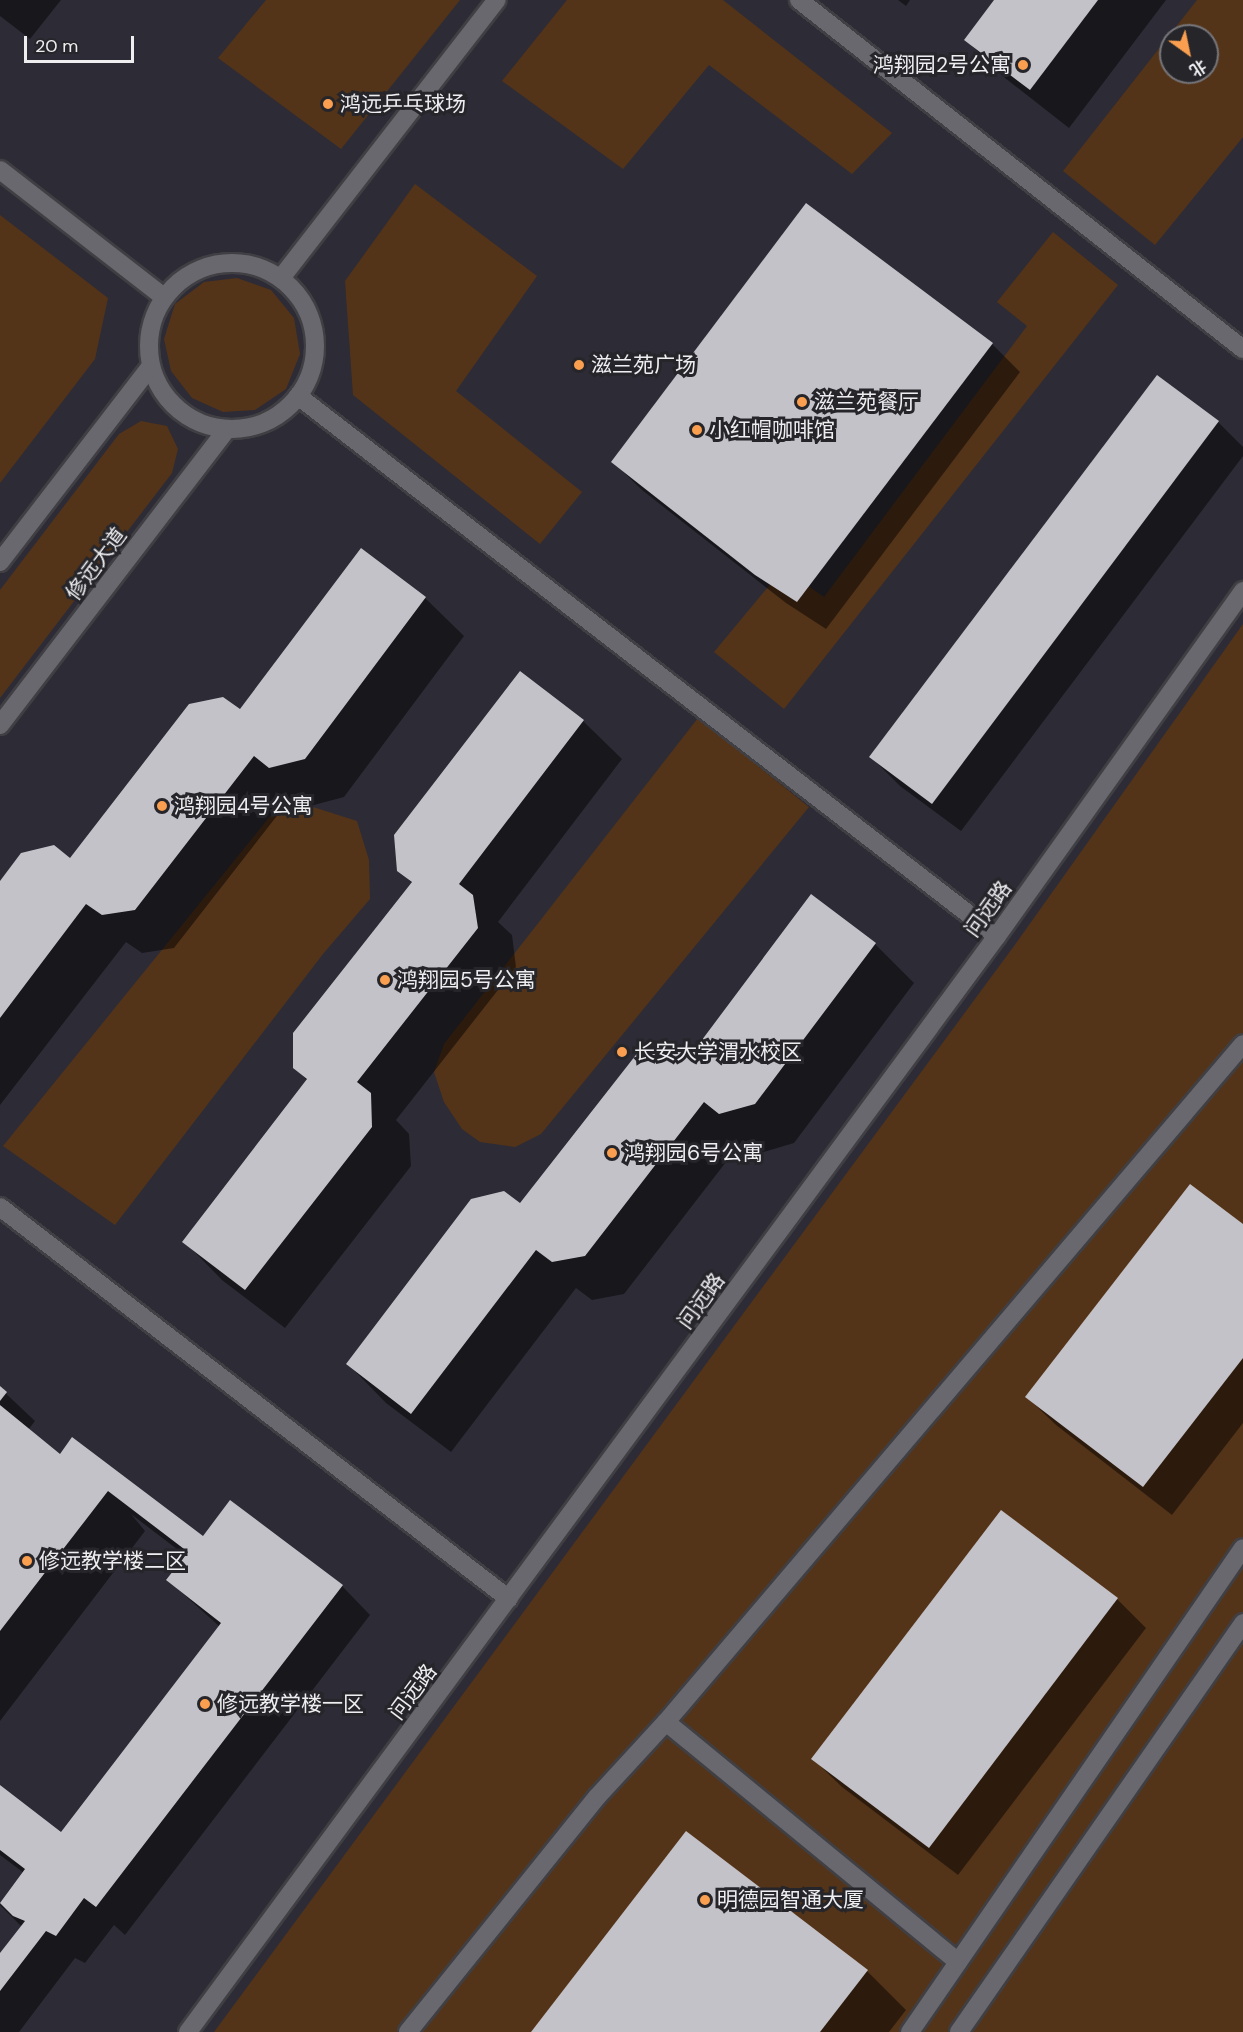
<!DOCTYPE html>
<meta charset="utf-8">
<style>
body{margin:0}
#map{position:relative;width:1243px;height:2032px;overflow:hidden;background:#25252a;font-family:"DM Sans","Noto Sans SC",sans-serif}
div>[style]{position:absolute}
[style*='--x']{left:calc(var(--x)*1px);top:calc(var(--y)*1px);width:calc(var(--w)*1px);rotate:calc(var(--a)*1deg)}
.built>*{inset:0;background:#2d2b36}
.green>*{inset:0;background:#543419}
.shadow>*{inset:0;background:#0007}
.building>*{inset:0;background:#c3c2c9}
.roads{filter:drop-shadow(2px 0 #403f43) drop-shadow(-2px 0 #403f43) drop-shadow(0 2px #403f43) drop-shadow(0 -2px #403f43)}
.minor>*{height:18px;margin:-9px;padding:0 9px;transform-origin:9px;border-radius:9px;background:#69686e}
.minor>.ring{margin:-9px;padding:0;box-sizing:content-box;background:none;border:18px solid #69686e;border-radius:50%}
.dots>*{width:16px;height:16px;translate:-50% -50%;box-sizing:border-box;border:3px solid #25252a;border-radius:50%}
span{translate:-50% -50%;white-space:nowrap;text-align:center;line-height:1.15;-webkit-text-stroke:6px #25252a;paint-order:stroke}
.poi-label{font-size:21px;color:#eeeef1}
.right{translate:-100% -50%;text-align:right}
.left{translate:0 -50%;text-align:left}
.street-label{font-size:21px;color:#eeeef1}
.north{position:absolute;left:1159px;top:24px;width:60px;height:60px;box-sizing:border-box;background:#25252a;border:2px solid #75757a;border-radius:50%;rotate:147deg;font-size:16px;font-weight:700;line-height:24px;text-align:center;color:#eeeef1}
.north::after{content:'';display:block;margin:auto;width:21px;height:27px;background:#fa9f4f;clip-path:polygon(50% 0,100% 100%,50% 72%,0 100%)}
.scale{position:absolute;left:24px;top:36px;width:110px;height:27px;box-sizing:border-box;border:3px solid #eeeef1;border-top:0;padding-left:8px;font-size:18px;line-height:21px;white-space:nowrap;color:#eeeef1;-webkit-text-stroke:4px #25252a;paint-order:stroke}
</style>
<div id="map">
<div class="built">
<i style="clip-path:polygon(evenodd,0 0,1243px 0,1243px 2032px,0 2032px,0 0,1171px 36px,1207px 36px,1207px 72px,1171px 72px,1171px 36px)"></i>
</div>
<div class="green">
<i style="clip-path:polygon(266px 0,460px 0,341px 149px,218px 58px)"></i>
<i style="clip-path:polygon(567px 0,723px 0,892px 133px,852px 174px,709px 65px,623px 169px,502px 81px)"></i>
<i style="clip-path:polygon(evenodd,1197px 0,1243px 0,1243px 137px,1155px 245px,1063px 171px,1197px 0,1171px 36px,1207px 36px,1207px 72px,1171px 72px,1171px 36px)"></i>
<i style="clip-path:polygon(415px 184px,537px 276px,456px 391px,582px 492px,540px 544px,353px 395px,345px 281px)"></i>
<i style="clip-path:polygon(0 215px,108px 298px,95px 359px,0 483px)"></i>
<i style="clip-path:polygon(1053px 232px,1118px 285px,784px 709px,714px 652px,783px 569px,824px 597px,1027px 326px,997px 302px)"></i>
<i style="clip-path:polygon(237px 278px,271px 290px,294px 318px,300px 354px,286px 389px,255px 410px,223px 412px,192px 398px,171px 371px,164px 339px,175px 304px,204px 282px)"></i>
<i style="clip-path:polygon(141px 421px,167px 426px,178px 449px,172px 473px,0 698px,0 590px,119px 434px)"></i>
<i style="clip-path:polygon(1243px 624px,1243px 2032px,214px 2032px,1014px 946px)"></i>
<i style="clip-path:polygon(698px 718px,809px 807px,541px 1134px,515px 1147px,480px 1142px,462px 1129px,444px 1102px,434px 1072px,444px 1044px)"></i>
<i style="clip-path:polygon(313px 807px,357px 821px,369px 860px,370px 899px,323px 954px,115px 1225px,3px 1146px,272px 814px)"></i>
</div>
<div class="shadow">
<i style="clip-path:polygon(0 0,61px 0,30px 39px,0 16px)"></i>
<i style="clip-path:polygon(898px 0,910px 0,906px 6px)"></i>
<i style="clip-path:polygon(996px 0,1166px 0,1069px 128px,1005px 78px,966px 40px)"></i>
<i style="clip-path:polygon(992px 344px,1020px 372px,826px 629px,786px 603px,642px 490px,613px 462px)"></i>
<i style="clip-path:polygon(1157px 377px,1218px 422px,1243px 447px,1243px 456px,961px 831px,900px 786px,871px 757px)"></i>
<i style="clip-path:polygon(425px 598px,464px 636px,344px 797px,310px 806px,294px 794px,174px 948px,142px 953px,126px 942px,0 1105px,0 884px,70px 860px,241px 711px)"></i>
<i style="clip-path:polygon(583px 721px,622px 759px,498px 922px,512px 935px,516px 967px,396px 1120px,409px 1134px,411px 1166px,285px 1328px,222px 1280px,184px 1241px,308px 1081px,295px 1068px,412px 883px,399px 870px)"></i>
<i style="clip-path:polygon(811px 896px,875px 944px,914px 983px,794px 1143px,760px 1153px,743px 1140px,624px 1294px,592px 1300px,576px 1288px,451px 1452px,386px 1403px,348px 1364px,520px 1206px,690px 1058px)"></i>
<i style="clip-path:polygon(1243px 1226px,1243px 1423px,1172px 1515px,1056px 1425px,1027px 1397px)"></i>
<i style="clip-path:polygon(0 1388px,35px 1421px,28px 1430px,60px 1455px,203px 1538px,231px 1502px,342px 1586px,370px 1615px,125px 1935px,114px 1925px,85px 1963px,75px 1958px,19px 2032px,0 2032px,0 1956px,22px 1927px,0 1905px,24px 1873px,0 1855px,0 1787px,62px 1834px,220px 1627px,168px 1580px,186px 1556px,131px 1514px,145px 1531px,0 1721px)"></i>
<i style="clip-path:polygon(1002px 1512px,1117px 1599px,1146px 1628px,958px 1875px,842px 1787px,813px 1759px)"></i>
<i style="clip-path:polygon(867px 1971px,906px 2010px,889px 2032px,533px 2032px)"></i>
</div>
<div class="building">
<i style="clip-path:polygon(994px 0,1098px 0,1030px 90px,964px 40px)"></i>
<i style="clip-path:polygon(806px 203px,993px 343px,797px 602px,755px 575px,611px 462px)"></i>
<i style="clip-path:polygon(1157px 375px,1219px 421px,932px 804px,869px 757px)"></i>
<i style="clip-path:polygon(361px 548px,426px 597px,305px 759px,269px 768px,254px 756px,135px 910px,102px 915px,86px 904px,0 1018px,0 881px,21px 853px,54px 845px,70px 858px,189px 704px,223px 697px,240px 709px)"></i>
<i style="clip-path:polygon(520px 671px,584px 720px,459px 884px,473px 895px,478px 928px,357px 1082px,371px 1093px,372px 1127px,245px 1290px,182px 1242px,307px 1079px,293px 1068px,293px 1033px,412px 882px,397px 871px,394px 835px)"></i>
<i style="clip-path:polygon(811px 894px,876px 943px,755px 1104px,719px 1114px,704px 1102px,585px 1256px,552px 1262px,536px 1250px,411px 1414px,346px 1364px,471px 1199px,504px 1191px,520px 1203px,639px 1051px,673px 1043px,690px 1056px)"></i>
<i style="clip-path:polygon(1190px 1184px,1243px 1224px,1243px 1358px,1143px 1487px,1025px 1397px)"></i>
<i style="clip-path:polygon(0 1386px,7px 1392px,0 1401px)"></i>
<i style="clip-path:polygon(0 1405px,60px 1454px,72px 1437px,203px 1536px,230px 1500px,343px 1585px,96px 1907px,84px 1898px,56px 1936px,46px 1931px,0 1991px,0 1953px,25px 1921px,13px 1916px,0 1903px,25px 1869px,0 1850px,0 1785px,61px 1832px,221px 1623px,166px 1580px,188px 1552px,108px 1491px,0 1631px)"></i>
<i style="clip-path:polygon(1001px 1510px,1118px 1598px,929px 1848px,811px 1759px)"></i>
<i style="clip-path:polygon(686px 1831px,868px 1970px,820px 2032px,531px 2032px)"></i>
</div>
<div class="roads">
<div class="minor">
<i style="--x:799;--y:0;--w:565;--a:38.17"></i>
<i style="--x:0;--y:170;--w:207;--a:37.8"></i>
<i class="ring" style="left:149px;top:263px;width:148px;height:148px"></i>
<i style="--x:281;--y:278;--w:352;--a:-52.2"></i>
<i style="--x:298;--y:396;--w:883;--a:37.69"></i>
<i style="--x:0;--y:562;--w:247;--a:-52.4"></i>
<i style="--x:0;--y:725;--w:373;--a:-52.5"></i>
<i style="--x:0;--y:1207;--w:642;--a:37.6"></i>
<i style="--x:666;--y:1722;--w:378;--a:39.4"></i>
<i style="--x:188;--y:2032;--w:1362;--a:-53.57"></i>
<i style="--x:997;--y:936;--w:424;--a:-54.5"></i>
<i style="--x:408;--y:2032;--w:302;--a:-51.2"></i>
<i style="--x:597;--y:1797;--w:102;--a:-47.4"></i>
<i style="--x:666;--y:1722;--w:890;--a:-49.6"></i>
<i style="--x:910;--y:2032;--w:587;--a:-55.47"></i>
<i style="--x:959;--y:2032;--w:498;--a:-55.2"></i>
</div>
</div>
<div class="dots">
<i style="left:1023px;top:65px;background:#fa9f4f"></i>
<i style="left:328px;top:104px;background:#fa9f4f"></i>
<i style="left:579px;top:365px;background:#fa9f4f"></i>
<i style="left:802px;top:402px;background:#fa9f4f"></i>
<i style="left:697px;top:430px;background:#fa9f4f"></i>
<i style="left:162px;top:806px;background:#fa9f4f"></i>
<i style="left:385px;top:980px;background:#fa9f4f"></i>
<i style="left:622px;top:1052px;background:#fa9f4f"></i>
<i style="left:612px;top:1153px;background:#fa9f4f"></i>
<i style="left:27px;top:1561px;background:#fa9f4f"></i>
<i style="left:205px;top:1704px;background:#fa9f4f"></i>
<i style="left:705px;top:1900px;background:#fa9f4f"></i>
</div>
<div class="poi-label">
<span class="right" style="left:1011px;top:65px">鸿翔园2号公寓</span>
<span class="left" style="left:340px;top:104px">鸿远乒乓球场</span>
<span class="left" style="left:591px;top:365px">滋兰苑广场</span>
<span class="left" style="left:814px;top:402px">滋兰苑餐厅</span>
<span class="left" style="left:709px;top:430px">小红帽咖啡馆</span>
<span class="left" style="left:174px;top:806px">鸿翔园4号公寓</span>
<span class="left" style="left:397px;top:980px">鸿翔园5号公寓</span>
<span class="left" style="left:634px;top:1052px">长安大学渭水校区</span>
<span class="left" style="left:624px;top:1153px">鸿翔园6号公寓</span>
<span class="left" style="left:39px;top:1561px">修远教学楼二区</span>
<span class="left" style="left:217px;top:1704px">修远教学楼一区</span>
<span class="left" style="left:717px;top:1900px">明德园智通大厦</span>
</div>
<div class="street-label">
<span style="left:96px;top:564px;rotate:-53deg">修远大道</span>
<span style="left:988px;top:909px;rotate:-54deg">问远路</span>
<span style="left:701px;top:1301px;rotate:-54deg">问远路</span>
<span style="left:413px;top:1692px;rotate:-53deg">问远路</span>
</div>
<div class="north">北</div>
<div class="scale">20 m</div>
</div>
